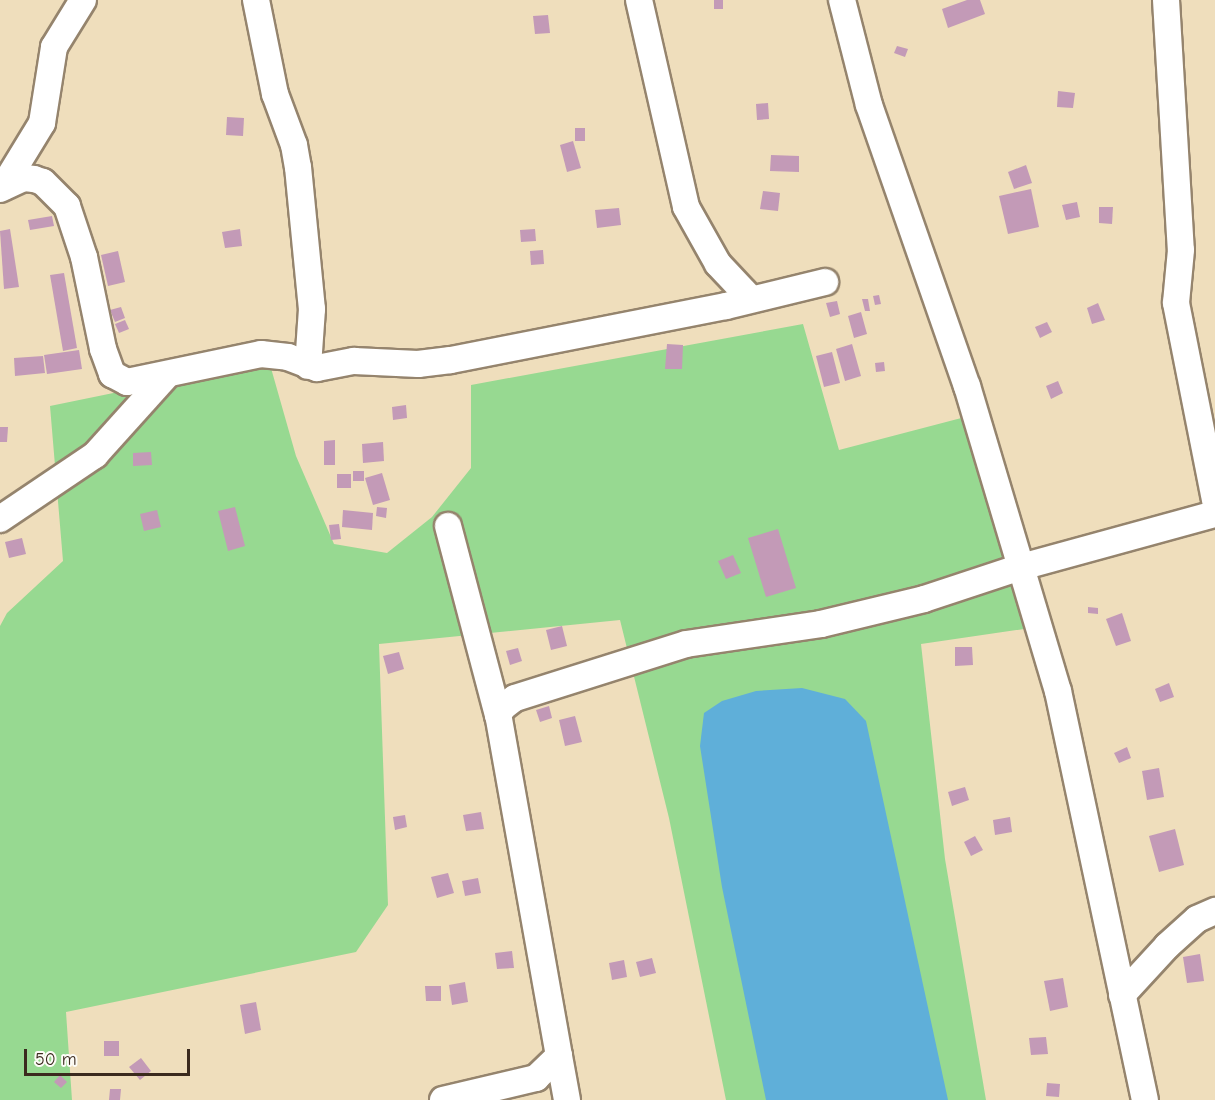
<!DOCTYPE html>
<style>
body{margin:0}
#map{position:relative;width:1215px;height:1100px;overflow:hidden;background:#efdebc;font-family:"Comic Neue",sans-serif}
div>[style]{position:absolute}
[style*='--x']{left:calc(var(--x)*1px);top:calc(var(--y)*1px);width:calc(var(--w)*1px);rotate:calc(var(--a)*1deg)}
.green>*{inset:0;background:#97d991}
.water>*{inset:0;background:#5fafd9}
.building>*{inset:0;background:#c39ab7}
.roads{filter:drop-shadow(2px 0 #95846d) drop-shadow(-2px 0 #95846d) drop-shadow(0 2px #95846d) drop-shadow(0 -2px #95846d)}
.minor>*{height:26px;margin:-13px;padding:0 13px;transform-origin:13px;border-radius:13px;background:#fff}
span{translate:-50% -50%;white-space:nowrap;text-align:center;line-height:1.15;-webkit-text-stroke:6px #fdfcf7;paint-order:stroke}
.scale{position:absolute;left:24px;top:1049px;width:166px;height:27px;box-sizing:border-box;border:3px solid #3b2a1e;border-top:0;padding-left:8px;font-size:18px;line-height:21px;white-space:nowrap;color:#3b2a1e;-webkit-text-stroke:4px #fdfcf7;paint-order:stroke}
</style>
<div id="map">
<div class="green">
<i style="clip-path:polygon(803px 324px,839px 450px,969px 416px,1024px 629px,921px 644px,945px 859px,986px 1100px,726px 1100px,669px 818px,620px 620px,379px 644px,388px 905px,356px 952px,66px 1012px,72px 1100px,0 1100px,0 626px,7px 613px,63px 561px,50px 406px,269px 361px,296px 456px,334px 544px,387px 553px,432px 517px,471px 468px,471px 385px)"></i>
</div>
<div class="water">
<i style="clip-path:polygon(802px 688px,845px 699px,866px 721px,948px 1100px,766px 1100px,722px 887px,700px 746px,704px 713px,722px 701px,756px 691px)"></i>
</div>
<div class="building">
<i style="clip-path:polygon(714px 0,723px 0,723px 9px,714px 9px)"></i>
<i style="clip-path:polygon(967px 0,980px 0,985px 14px,948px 28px,942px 9px)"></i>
<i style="clip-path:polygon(548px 15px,550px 33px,535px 34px,533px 16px)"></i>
<i style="clip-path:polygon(897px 46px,908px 49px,905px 57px,894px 53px)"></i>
<i style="clip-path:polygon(1058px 91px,1075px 93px,1073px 108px,1057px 107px)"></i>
<i style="clip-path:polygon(768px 103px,769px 119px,757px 120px,756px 104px)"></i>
<i style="clip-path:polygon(227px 117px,244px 118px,243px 136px,226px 135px)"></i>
<i style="clip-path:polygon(575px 128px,585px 128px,585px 141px,575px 141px)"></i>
<i style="clip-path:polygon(573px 141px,581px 168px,567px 172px,560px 145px)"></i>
<i style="clip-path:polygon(771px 155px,799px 156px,799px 172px,770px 171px)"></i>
<i style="clip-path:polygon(1026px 165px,1032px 183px,1014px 189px,1008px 172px)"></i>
<i style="clip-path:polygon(1031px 189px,1039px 227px,1008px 234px,999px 196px)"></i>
<i style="clip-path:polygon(763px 191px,780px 193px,778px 211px,760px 209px)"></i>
<i style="clip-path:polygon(1077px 202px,1080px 217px,1066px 220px,1062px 205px)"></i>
<i style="clip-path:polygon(1099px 207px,1113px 207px,1112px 224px,1099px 223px)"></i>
<i style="clip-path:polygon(619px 208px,621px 225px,597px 228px,595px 210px)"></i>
<i style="clip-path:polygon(52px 216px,54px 226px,30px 230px,28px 220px)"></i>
<i style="clip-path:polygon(10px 229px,19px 287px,4px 289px,0 231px)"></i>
<i style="clip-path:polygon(240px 229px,242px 246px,225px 248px,222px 232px)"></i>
<i style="clip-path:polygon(535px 229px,536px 241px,521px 242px,520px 230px)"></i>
<i style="clip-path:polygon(543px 250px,544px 264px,531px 265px,530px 251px)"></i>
<i style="clip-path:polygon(118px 251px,125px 282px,108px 286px,101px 255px)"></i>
<i style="clip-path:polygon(64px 273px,77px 348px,63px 351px,50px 275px)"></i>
<i style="clip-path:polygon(879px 295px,881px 304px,875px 305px,873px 296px)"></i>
<i style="clip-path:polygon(862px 299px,868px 299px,870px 311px,865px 311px)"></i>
<i style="clip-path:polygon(837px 301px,840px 314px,830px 317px,826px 303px)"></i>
<i style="clip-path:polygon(1098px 303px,1105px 320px,1092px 324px,1087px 308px)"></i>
<i style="clip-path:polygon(121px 307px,125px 318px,115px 322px,110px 310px)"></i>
<i style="clip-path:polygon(861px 312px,867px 334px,854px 338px,848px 316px)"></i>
<i style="clip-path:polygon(125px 320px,129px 329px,119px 333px,115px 324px)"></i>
<i style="clip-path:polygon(1047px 322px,1052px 332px,1040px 338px,1035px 327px)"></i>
<i style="clip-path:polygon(667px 344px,683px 345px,682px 369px,665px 369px)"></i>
<i style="clip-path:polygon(852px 344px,861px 376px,845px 381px,836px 349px)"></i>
<i style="clip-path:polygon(79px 350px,82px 369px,47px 374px,44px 355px)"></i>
<i style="clip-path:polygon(832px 352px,840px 383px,824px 387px,816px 356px)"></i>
<i style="clip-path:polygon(43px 356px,45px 373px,15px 376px,14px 358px)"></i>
<i style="clip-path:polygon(884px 362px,885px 371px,876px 372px,875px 363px)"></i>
<i style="clip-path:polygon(1058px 381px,1063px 393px,1051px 399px,1046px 386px)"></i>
<i style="clip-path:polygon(406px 405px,407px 418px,393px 420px,392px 407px)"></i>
<i style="clip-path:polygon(0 427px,8px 427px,7px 442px,0 442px)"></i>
<i style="clip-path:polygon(335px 440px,335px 465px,324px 465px,324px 441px)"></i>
<i style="clip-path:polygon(383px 442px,384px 461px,363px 463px,362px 444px)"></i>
<i style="clip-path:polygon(151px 452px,152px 465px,133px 466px,133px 453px)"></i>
<i style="clip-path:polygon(353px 471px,364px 471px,364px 481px,353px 481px)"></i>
<i style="clip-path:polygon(382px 473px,390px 500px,373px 505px,365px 478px)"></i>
<i style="clip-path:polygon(337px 474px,351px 474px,351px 488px,337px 488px)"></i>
<i style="clip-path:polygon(235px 507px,245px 546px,228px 551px,218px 511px)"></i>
<i style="clip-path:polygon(377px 507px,387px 508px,386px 518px,376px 516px)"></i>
<i style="clip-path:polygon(157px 510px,161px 527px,144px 531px,140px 514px)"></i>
<i style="clip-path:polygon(343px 510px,373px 513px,372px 530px,342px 527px)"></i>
<i style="clip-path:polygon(339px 524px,341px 539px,331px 540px,329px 525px)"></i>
<i style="clip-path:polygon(778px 529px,796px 588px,766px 597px,748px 538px)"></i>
<i style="clip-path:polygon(22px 538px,26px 554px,9px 558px,5px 542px)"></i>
<i style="clip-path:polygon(733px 555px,741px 573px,726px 579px,718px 561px)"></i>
<i style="clip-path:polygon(1088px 607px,1098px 608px,1098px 614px,1088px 613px)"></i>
<i style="clip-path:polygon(1122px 613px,1131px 641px,1116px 646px,1106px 619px)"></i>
<i style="clip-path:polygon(562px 626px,567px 646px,551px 650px,546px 630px)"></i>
<i style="clip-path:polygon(955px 647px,972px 647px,973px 665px,955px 666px)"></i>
<i style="clip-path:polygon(518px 648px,522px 661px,510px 665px,506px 651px)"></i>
<i style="clip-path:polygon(399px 652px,404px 669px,388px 674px,383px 656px)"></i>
<i style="clip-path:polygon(1169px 683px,1174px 697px,1160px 702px,1155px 689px)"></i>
<i style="clip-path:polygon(549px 706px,552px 718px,540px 722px,536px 710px)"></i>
<i style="clip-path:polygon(575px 716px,582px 742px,565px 746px,559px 720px)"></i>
<i style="clip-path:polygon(1127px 747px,1131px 758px,1119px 763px,1114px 753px)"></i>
<i style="clip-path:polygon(1159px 768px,1164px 797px,1147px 800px,1142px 771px)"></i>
<i style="clip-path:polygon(965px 787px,969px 800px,952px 806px,948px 792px)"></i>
<i style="clip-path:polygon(481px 812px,484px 829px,466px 831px,463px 815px)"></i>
<i style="clip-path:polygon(405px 815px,407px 827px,395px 830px,393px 817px)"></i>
<i style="clip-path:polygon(1010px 817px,1012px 832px,995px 835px,993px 820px)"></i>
<i style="clip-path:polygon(1175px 829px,1184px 865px,1159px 872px,1149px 836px)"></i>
<i style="clip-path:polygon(975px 836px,983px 850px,971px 856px,964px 842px)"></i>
<i style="clip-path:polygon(448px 873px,454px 893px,437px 898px,431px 877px)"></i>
<i style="clip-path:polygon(478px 878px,481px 893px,465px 896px,462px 881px)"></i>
<i style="clip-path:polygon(512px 951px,514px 968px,497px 969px,495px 953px)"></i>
<i style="clip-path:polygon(1200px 954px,1204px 981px,1187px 983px,1183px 957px)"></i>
<i style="clip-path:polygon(652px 958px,656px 973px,640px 977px,636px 962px)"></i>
<i style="clip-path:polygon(624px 960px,627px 977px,612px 980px,609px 963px)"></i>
<i style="clip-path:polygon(1063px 978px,1068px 1007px,1050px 1011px,1044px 981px)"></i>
<i style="clip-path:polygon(465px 982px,468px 1002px,452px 1005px,449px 985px)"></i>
<i style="clip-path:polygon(425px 986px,441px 986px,441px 1001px,426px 1001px)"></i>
<i style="clip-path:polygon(256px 1002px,261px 1030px,245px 1034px,240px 1005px)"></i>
<i style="clip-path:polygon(1046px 1037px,1048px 1054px,1031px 1055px,1029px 1038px)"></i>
<i style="clip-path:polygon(104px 1041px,119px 1041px,119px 1056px,104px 1056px)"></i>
<i style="clip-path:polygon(141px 1058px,151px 1071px,140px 1080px,129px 1067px)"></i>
<i style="clip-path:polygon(60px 1075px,67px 1082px,61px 1088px,54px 1082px)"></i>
<i style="clip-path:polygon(1047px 1083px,1060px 1084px,1059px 1097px,1046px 1096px)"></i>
<i style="clip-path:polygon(110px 1089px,121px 1089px,120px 1100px,109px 1100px)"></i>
</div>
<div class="roads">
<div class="minor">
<i style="--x:256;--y:0;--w:96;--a:78.6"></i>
<i style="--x:275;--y:94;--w:54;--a:69.6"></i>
<i style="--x:294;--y:145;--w:22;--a:80"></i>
<i style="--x:298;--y:167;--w:143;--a:84.4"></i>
<i style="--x:312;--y:309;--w:57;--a:94"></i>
<i style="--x:639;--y:0;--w:212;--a:77.2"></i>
<i style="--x:686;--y:207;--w:65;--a:60.7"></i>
<i style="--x:718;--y:264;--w:48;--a:46.7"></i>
<i style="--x:842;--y:0;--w:108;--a:75.6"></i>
<i style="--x:869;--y:105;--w:298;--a:70.8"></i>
<i style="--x:967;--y:386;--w:318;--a:73.4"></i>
<i style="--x:1058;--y:691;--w:418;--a:78"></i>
<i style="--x:1166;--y:0;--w:250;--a:86.6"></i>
<i style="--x:1181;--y:250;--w:53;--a:95.4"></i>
<i style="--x:1176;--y:303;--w:201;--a:78.8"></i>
<i style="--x:3;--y:187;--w:75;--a:-58.6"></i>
<i style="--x:42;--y:123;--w:77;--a:-81"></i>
<i style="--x:54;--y:47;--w:55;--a:-58.3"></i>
<i style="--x:0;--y:189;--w:26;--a:-25"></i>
<i style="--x:24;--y:178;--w:10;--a:6"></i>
<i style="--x:34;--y:179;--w:9;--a:18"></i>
<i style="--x:43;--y:182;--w:34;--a:45"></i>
<i style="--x:67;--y:206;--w:54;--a:71.6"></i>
<i style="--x:84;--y:257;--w:94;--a:78.3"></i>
<i style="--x:103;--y:349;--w:27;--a:70"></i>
<i style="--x:112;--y:374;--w:17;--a:28"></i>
<i style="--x:127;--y:382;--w:137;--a:-11.8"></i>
<i style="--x:261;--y:354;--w:27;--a:6"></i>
<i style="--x:288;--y:357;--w:31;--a:21"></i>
<i style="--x:317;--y:368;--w:38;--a:-11"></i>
<i style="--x:354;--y:361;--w:64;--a:2.7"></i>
<i style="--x:418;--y:364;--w:33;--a:-7"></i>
<i style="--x:451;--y:360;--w:280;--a:-11.1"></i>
<i style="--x:726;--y:306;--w:102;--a:-13.6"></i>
<i style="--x:0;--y:519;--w:115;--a:-34"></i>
<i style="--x:95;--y:455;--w:108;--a:-48"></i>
<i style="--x:448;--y:526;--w:196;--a:75.2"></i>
<i style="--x:1122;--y:995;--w:67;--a:-47.4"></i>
<i style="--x:1167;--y:946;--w:40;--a:-42"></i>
<i style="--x:1197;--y:919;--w:20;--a:-24"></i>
<i style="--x:559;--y:1056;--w:45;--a:79.7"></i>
<i style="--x:443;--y:1100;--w:96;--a:-13.3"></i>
<i style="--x:536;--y:1078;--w:32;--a:-44"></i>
<i style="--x:559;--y:1056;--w:346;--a:-100.1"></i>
<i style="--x:498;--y:715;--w:9;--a:-58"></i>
<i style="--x:503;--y:707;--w:15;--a:-37"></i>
<i style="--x:515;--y:698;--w:179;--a:-17.5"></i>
<i style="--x:686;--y:644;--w:136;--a:-8.4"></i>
<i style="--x:821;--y:624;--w:106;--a:-13.6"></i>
<i style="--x:924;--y:599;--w:102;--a:-18.3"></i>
<i style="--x:1021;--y:567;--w:201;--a:-15.3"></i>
</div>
</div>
<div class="scale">50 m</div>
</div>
